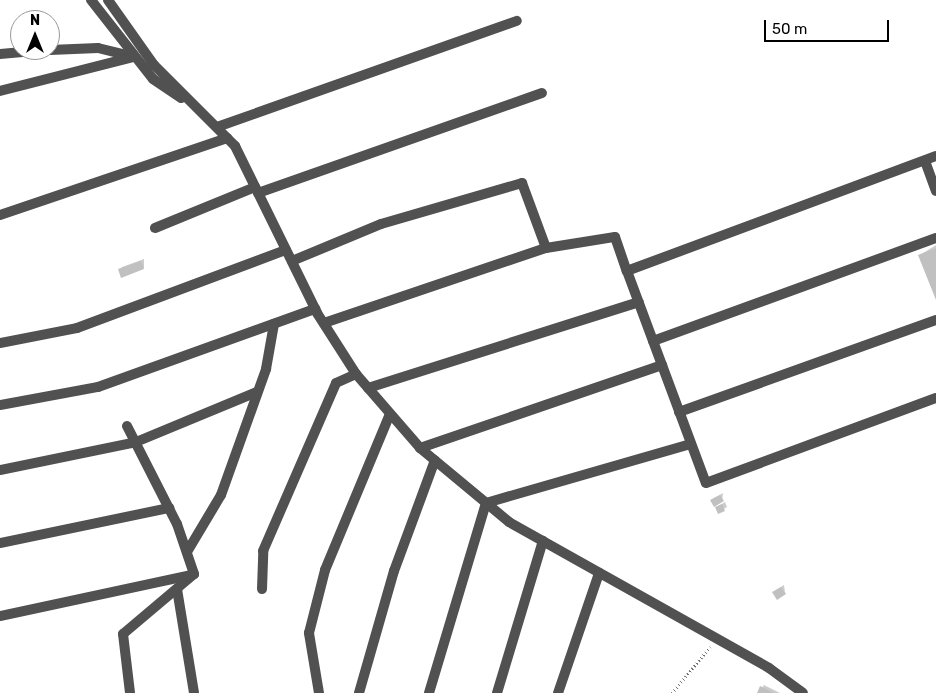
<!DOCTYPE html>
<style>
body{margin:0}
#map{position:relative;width:936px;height:693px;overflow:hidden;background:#fff;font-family:Rubik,sans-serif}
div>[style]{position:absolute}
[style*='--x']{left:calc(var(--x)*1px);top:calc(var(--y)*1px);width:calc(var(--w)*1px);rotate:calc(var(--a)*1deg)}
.shadow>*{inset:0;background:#0003}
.building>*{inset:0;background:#c0c0c0}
.path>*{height:3px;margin-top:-1.5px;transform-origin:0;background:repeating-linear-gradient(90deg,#737373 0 1px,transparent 0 3.5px)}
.minor>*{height:10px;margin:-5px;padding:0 5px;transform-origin:5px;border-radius:5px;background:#515151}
span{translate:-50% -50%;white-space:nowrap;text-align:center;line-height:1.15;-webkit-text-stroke:5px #fff;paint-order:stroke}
.north{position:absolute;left:10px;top:10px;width:50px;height:50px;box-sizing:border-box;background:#fff;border:1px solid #999;border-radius:50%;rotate:0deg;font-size:14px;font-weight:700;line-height:20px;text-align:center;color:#000}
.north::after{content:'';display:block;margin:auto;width:18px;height:22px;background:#000;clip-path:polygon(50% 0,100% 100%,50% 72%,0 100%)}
.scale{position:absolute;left:764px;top:20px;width:125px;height:22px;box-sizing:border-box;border:2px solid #000;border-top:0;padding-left:6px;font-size:15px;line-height:18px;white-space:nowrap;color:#000;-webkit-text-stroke:4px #fff;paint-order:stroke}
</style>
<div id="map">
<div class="shadow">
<i style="clip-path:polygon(936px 245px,936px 297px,920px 255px)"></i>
<i style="clip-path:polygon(144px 259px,144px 268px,120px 269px,122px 267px)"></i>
<i style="clip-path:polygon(723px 493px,722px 501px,712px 500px,714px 498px)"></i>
<i style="clip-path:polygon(725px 502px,727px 507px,719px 512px,717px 507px)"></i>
<i style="clip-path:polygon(784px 585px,785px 593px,776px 590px)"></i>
<i style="clip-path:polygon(764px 685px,780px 693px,758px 693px)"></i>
</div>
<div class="building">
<i style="clip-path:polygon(936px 248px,936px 300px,918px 255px)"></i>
<i style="clip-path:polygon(141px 261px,144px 269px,121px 278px,118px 269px)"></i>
<i style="clip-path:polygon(720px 495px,724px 501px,714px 507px,710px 500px)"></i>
<i style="clip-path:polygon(722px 504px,725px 511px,718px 514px,715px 507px)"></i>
<i style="clip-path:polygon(781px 587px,786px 594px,777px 600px,772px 592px)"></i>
<i style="clip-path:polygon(760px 686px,774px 693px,757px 693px)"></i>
</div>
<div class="path">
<i style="--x:672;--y:693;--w:60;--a:-50.4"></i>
</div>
<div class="minor">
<i style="--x:91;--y:0;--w:100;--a:51.9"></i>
<i style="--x:153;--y:79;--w:34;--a:34"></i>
<i style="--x:108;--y:0;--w:80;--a:54.7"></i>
<i style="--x:154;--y:65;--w:115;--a:45"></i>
<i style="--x:235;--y:146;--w:186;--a:63.8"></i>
<i style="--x:317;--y:313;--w:72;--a:57.4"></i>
<i style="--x:356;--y:374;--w:98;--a:49.1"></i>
<i style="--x:420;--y:448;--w:116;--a:39.7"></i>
<i style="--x:509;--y:522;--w:298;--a:29.3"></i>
<i style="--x:769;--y:668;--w:42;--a:36.3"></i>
<i style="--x:50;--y:50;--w:48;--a:-2.4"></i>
<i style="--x:98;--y:48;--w:34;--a:14"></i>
<i style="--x:0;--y:54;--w:45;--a:-5.1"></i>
<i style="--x:0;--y:91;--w:137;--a:-14.3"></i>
<i style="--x:217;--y:127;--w:318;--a:-19.5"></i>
<i style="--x:936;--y:156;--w:330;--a:159.6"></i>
<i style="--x:627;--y:271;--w:226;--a:69.6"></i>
<i style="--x:706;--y:483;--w:245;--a:-20.3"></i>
<i style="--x:925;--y:161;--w:32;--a:70"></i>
<i style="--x:258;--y:193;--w:301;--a:-19.4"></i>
<i style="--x:0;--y:215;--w:240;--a:-18.7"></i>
<i style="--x:155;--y:228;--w:108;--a:-22.3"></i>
<i style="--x:292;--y:261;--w:96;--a:-22.6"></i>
<i style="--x:381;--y:224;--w:147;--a:-16.2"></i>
<i style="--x:522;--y:183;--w:69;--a:69.7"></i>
<i style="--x:324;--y:323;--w:234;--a:-18.7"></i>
<i style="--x:546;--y:248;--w:70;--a:-9.1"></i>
<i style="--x:615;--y:237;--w:36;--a:71"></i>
<i style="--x:653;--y:341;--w:301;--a:-20"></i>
<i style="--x:0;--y:343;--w:78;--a:-11"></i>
<i style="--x:77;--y:328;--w:223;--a:-20.5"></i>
<i style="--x:368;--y:388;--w:284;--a:-17.6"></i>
<i style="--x:0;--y:405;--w:100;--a:-10.4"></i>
<i style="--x:98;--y:387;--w:231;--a:-19.8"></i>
<i style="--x:679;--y:412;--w:273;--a:-19.7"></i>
<i style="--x:127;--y:426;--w:110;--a:63"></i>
<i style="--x:177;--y:524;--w:53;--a:71.2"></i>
<i style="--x:194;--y:574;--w:93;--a:139.8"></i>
<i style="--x:123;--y:634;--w:59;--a:83.2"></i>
<i style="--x:420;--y:448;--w:256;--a:-18.9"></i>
<i style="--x:0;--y:470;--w:139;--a:-11.6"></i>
<i style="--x:136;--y:442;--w:131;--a:-22.5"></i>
<i style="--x:0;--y:543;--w:173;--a:-11.7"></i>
<i style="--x:187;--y:552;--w:66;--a:-59.2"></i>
<i style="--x:221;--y:495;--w:134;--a:-70.3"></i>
<i style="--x:266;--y:369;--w:46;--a:-79.9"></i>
<i style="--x:177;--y:589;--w:105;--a:80.7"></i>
<i style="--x:262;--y:589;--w:38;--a:-88"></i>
<i style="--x:263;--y:551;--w:183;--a:-66.5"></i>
<i style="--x:336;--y:383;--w:22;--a:-24"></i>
<i style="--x:0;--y:616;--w:195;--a:-12.1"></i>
<i style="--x:319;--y:693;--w:61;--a:-99.5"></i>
<i style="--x:309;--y:633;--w:65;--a:-75.7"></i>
<i style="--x:325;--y:570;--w:169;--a:-67.4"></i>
<i style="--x:359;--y:693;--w:127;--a:-74"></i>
<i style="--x:394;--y:571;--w:118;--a:-69.7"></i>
<i style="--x:429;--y:693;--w:198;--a:-73.3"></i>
<i style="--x:486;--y:503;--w:213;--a:-16.1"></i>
<i style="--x:497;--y:693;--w:159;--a:-73.2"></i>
<i style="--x:558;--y:693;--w:127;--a:-71.1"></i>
</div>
<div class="north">N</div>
<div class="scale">50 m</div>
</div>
